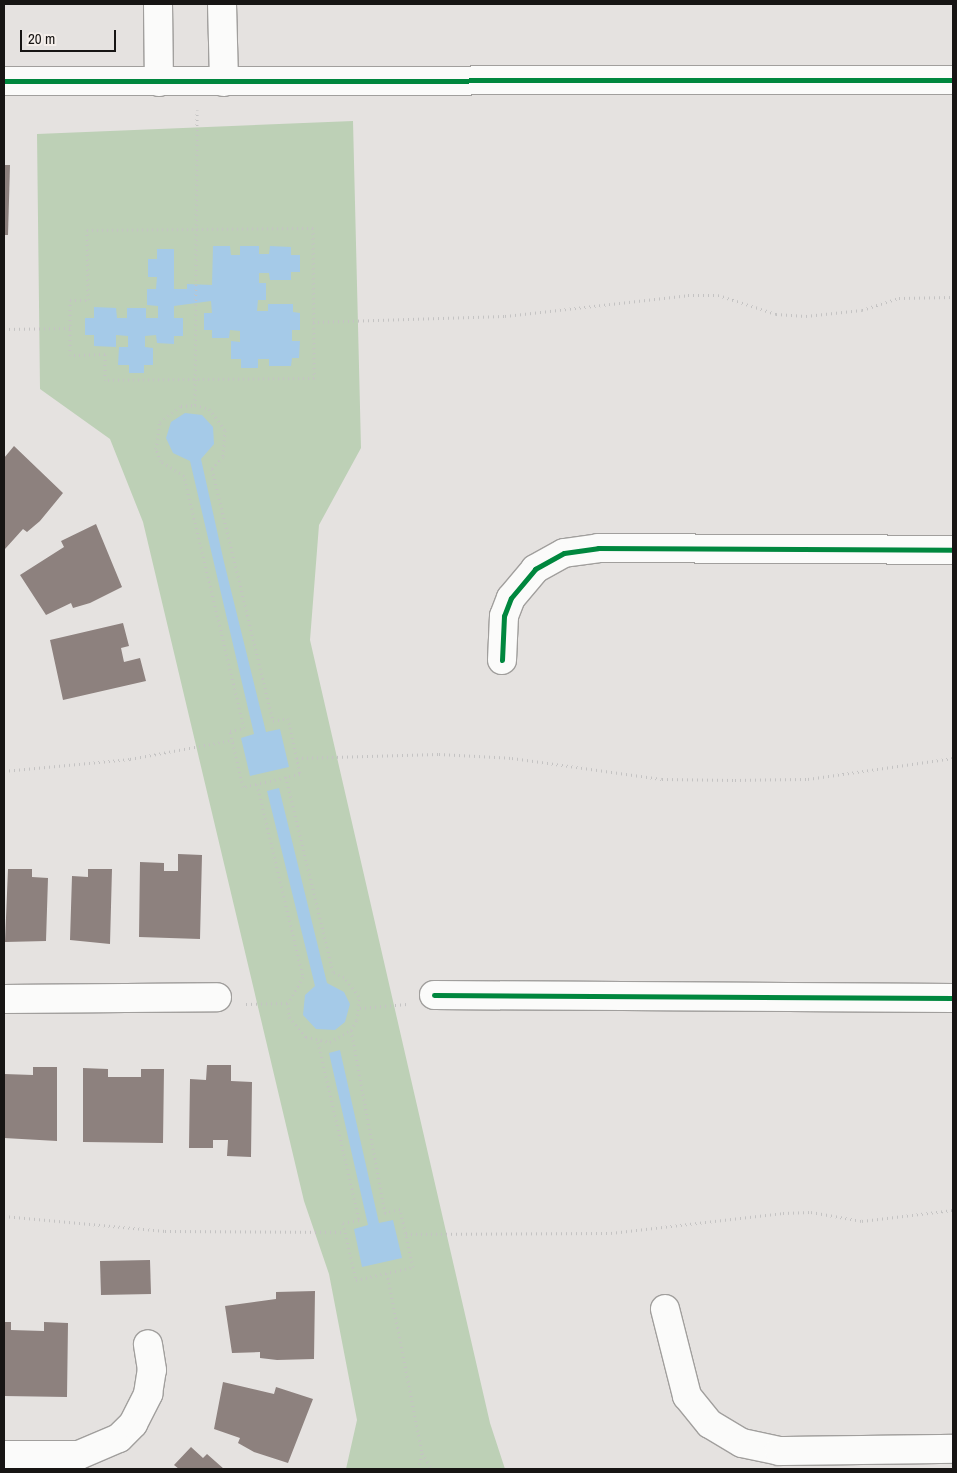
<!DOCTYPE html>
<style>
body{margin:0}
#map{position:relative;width:957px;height:1473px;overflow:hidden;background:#e5e2e0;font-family:"Archivo Narrow",sans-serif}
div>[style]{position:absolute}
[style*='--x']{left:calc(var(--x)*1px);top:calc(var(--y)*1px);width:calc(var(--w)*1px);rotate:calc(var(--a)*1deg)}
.green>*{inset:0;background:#bdd0b6}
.water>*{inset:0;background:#a5cae8}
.building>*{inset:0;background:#8d817e}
.path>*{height:3px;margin-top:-1.5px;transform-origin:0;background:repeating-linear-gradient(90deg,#c4c3c3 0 1px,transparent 0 5px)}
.roads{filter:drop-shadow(1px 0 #a19f9d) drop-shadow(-1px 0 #a19f9d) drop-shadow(0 1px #a19f9d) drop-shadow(0 -1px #a19f9d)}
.street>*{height:28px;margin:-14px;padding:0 14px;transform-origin:14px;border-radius:14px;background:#fbfbfa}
.cycleway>*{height:5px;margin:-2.5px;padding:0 2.5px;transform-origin:2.5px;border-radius:2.5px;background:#00873e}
span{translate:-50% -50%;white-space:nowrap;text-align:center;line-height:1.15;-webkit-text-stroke:5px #f5efeb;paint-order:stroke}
.frame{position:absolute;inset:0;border:5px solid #171514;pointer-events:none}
.scale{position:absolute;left:20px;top:30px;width:96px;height:22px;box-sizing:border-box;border:2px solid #171514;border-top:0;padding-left:6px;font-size:15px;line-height:18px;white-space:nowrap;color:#171514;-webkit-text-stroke:4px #f5efeb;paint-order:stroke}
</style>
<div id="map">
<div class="green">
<i style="clip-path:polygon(353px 121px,361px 448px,319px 525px,310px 640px,490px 1423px,505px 1469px,346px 1469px,357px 1420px,329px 1274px,304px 1201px,143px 522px,110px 439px,40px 389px,37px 134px)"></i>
</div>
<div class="water">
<i style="clip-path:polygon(213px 246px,230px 246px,231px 255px,240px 255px,240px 246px,259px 246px,259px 254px,269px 254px,270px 246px,291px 247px,291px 255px,300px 255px,300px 272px,291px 272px,291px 280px,270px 280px,269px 273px,259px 273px,259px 283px,266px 283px,266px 300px,258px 300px,257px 311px,268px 311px,268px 304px,293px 304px,293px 312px,300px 313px,300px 330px,292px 330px,292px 341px,300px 341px,299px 358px,292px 358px,291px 366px,269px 366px,269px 359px,258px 359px,258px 368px,241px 368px,241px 359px,231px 359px,231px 341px,240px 342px,240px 331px,230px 330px,229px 338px,212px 338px,212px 330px,204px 330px,204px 313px,212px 313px,211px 301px,174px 306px,174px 318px,183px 318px,183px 336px,174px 336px,174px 344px,157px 343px,156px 335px,145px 336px,145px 347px,153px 348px,153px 365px,144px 365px,144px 373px,129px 373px,129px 365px,118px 365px,119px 347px,128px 347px,128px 336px,116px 335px,116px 347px,94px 346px,94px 335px,85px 335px,85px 318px,94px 318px,94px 307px,116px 308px,117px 318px,127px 318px,127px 308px,146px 308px,146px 318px,158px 318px,158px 306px,147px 305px,147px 289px,156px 289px,157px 277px,148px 277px,148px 259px,157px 259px,157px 249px,174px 249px,174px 289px,187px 289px,187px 284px,212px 285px)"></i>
<i style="clip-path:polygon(185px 413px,202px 415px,213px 427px,214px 444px,201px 459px,224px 562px,266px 732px,280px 729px,289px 767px,250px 776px,241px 738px,254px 734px,190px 461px,173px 453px,166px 438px,171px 422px)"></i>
<i style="clip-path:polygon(279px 788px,327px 983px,344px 992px,350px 1004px,345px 1022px,335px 1030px,316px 1029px,303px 1015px,305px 995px,315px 986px,267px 791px)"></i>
<i style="clip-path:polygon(340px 1050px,379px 1223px,393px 1220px,402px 1258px,362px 1267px,354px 1229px,368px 1225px,329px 1053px)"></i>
</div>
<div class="building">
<i style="clip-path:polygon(4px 165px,10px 165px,8px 235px,4px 235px)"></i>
<i style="clip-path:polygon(14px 446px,63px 493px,40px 521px,27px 532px,23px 529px,5px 549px,4px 458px)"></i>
<i style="clip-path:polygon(96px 524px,122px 587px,90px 603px,73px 608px,71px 603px,46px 615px,20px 575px,64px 547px,61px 541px)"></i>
<i style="clip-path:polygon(123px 623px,129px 646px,121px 648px,124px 662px,140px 658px,146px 681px,63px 700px,50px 640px)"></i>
<i style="clip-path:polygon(178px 854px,202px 855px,200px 939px,139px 937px,140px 862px,164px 863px,164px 871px,178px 871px)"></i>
<i style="clip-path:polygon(8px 869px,32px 869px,32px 877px,48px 878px,46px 941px,5px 942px)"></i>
<i style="clip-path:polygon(88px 869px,112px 869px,110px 944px,70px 940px,72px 876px,88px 877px)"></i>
<i style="clip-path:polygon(207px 1065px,231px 1065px,231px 1081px,252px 1082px,251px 1157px,227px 1156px,228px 1140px,213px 1140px,213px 1148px,189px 1148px,190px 1079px,206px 1080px)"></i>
<i style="clip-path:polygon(33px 1067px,57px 1067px,57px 1141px,4px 1138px,4px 1074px,33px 1075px)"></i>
<i style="clip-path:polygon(83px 1068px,108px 1069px,108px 1077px,141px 1077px,141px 1069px,164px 1069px,163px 1143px,83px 1142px)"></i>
<i style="clip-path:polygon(150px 1260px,151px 1294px,101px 1295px,100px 1261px)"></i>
<i style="clip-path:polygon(315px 1291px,314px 1359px,277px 1360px,260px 1358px,260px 1352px,232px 1353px,225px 1306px,276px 1299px,276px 1292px)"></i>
<i style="clip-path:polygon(4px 1322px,11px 1322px,11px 1330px,44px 1331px,44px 1322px,68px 1323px,67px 1397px,4px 1396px)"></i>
<i style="clip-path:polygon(223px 1382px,274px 1394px,276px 1387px,313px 1399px,288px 1463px,254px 1452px,238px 1443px,240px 1438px,214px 1429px)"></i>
<i style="clip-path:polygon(191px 1447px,203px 1458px,207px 1454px,224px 1469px,179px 1469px,174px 1465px)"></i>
</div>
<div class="path">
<i style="--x:313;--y:228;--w:150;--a:89.6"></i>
<i style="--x:314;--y:378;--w:209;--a:179.5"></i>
<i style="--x:105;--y:380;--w:26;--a:-90"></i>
<i style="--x:105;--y:354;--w:35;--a:178"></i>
<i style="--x:70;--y:355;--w:55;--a:-90"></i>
<i style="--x:70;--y:300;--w:18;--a:0"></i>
<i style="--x:88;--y:300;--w:70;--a:-90.8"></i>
<i style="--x:87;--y:230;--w:226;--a:-0.5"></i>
<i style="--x:313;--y:322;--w:192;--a:-1.8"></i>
<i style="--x:505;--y:316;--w:184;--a:-6.5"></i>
<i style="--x:688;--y:295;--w:30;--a:0"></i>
<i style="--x:718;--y:295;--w:61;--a:18.1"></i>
<i style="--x:776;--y:314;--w:30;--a:4"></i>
<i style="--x:806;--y:316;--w:56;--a:-6.1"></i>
<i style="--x:862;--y:310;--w:39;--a:-18"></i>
<i style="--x:899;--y:298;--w:54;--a:-1.1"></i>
<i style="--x:4;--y:329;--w:66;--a:-0.9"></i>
<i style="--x:195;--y:405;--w:15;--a:16"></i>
<i style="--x:209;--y:409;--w:26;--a:53"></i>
<i style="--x:225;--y:430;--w:27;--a:94"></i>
<i style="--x:223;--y:457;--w:16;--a:133"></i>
<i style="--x:212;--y:469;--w:259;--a:76.4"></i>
<i style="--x:273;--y:721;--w:15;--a:-11"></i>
<i style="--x:288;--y:718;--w:57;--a:77.9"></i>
<i style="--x:300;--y:774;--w:58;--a:167.2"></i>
<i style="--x:243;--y:787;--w:57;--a:-103.1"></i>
<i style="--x:230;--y:731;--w:14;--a:-12"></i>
<i style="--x:244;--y:728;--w:259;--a:-103.4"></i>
<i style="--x:184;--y:476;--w:27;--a:-147"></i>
<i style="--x:161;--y:461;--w:13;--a:-113"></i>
<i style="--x:156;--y:449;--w:27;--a:-82"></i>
<i style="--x:160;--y:422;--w:26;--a:-37"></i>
<i style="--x:181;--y:406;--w:14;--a:-4"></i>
<i style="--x:195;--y:405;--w:295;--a:-89.6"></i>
<i style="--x:297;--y:758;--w:142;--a:-1.6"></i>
<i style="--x:439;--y:754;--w:73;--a:3.1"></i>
<i style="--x:512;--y:758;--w:151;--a:8"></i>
<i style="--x:662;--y:779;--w:73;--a:0.8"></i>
<i style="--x:735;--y:780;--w:73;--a:-0.8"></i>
<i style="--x:808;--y:779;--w:147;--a:-8.2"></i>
<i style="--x:4;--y:771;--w:127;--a:-5.4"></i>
<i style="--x:130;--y:759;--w:105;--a:-10.5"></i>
<i style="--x:257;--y:784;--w:198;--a:76.6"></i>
<i style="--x:303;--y:977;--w:30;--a:120"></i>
<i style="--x:288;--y:1003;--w:14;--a:86"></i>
<i style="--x:289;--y:1017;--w:26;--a:50"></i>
<i style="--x:306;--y:1037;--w:25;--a:12"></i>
<i style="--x:330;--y:1042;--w:24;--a:-30"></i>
<i style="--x:351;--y:1030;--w:12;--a:-59"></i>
<i style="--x:357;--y:1020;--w:24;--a:-85"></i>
<i style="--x:359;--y:996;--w:24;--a:-128"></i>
<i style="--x:344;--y:977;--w:12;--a:-156"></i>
<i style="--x:333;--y:972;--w:201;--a:-103.6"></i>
<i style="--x:246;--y:1004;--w:42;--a:-1.4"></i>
<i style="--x:360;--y:1008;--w:47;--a:-4.9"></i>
<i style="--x:318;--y:1042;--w:183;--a:77"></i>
<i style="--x:359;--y:1220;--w:16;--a:169"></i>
<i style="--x:343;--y:1223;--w:58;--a:77.2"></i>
<i style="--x:356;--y:1280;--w:58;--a:-12.8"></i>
<i style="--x:413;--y:1267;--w:59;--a:-102.6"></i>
<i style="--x:400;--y:1209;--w:16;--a:165"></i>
<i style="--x:385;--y:1213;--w:186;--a:-100.5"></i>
<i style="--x:4;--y:1216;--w:162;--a:5.3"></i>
<i style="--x:165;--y:1231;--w:180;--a:0.3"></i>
<i style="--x:406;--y:1234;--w:205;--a:-0.3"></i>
<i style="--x:611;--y:1233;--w:173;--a:-6.6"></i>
<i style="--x:783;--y:1213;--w:28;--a:-2"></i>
<i style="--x:811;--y:1212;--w:52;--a:10"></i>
<i style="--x:862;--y:1221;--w:92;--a:-6.9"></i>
<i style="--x:387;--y:1273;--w:183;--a:79"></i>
<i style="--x:422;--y:1453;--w:19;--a:58"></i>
<i style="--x:418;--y:1469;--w:16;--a:-76"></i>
</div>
<div class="roads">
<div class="street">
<i style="--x:158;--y:4;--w:78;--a:89.3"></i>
<i style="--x:222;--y:4;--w:78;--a:88.5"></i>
<i style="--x:4;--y:81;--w:949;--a:-0.06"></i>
<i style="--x:502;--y:660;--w:44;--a:-87.4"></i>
<i style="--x:504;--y:616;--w:19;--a:-69"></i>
<i style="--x:511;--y:598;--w:38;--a:-50"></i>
<i style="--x:535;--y:569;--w:33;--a:-29"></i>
<i style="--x:564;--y:553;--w:34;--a:-8"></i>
<i style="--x:598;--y:548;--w:355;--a:0.3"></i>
<i style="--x:434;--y:995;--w:519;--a:0.33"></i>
<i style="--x:4;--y:999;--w:213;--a:-0.5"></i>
<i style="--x:665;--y:1309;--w:90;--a:75.8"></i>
<i style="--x:687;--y:1396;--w:36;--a:51"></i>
<i style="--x:710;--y:1424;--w:37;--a:31"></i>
<i style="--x:742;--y:1443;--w:38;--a:12"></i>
<i style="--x:779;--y:1451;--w:174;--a:-0.7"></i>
<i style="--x:4;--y:1455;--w:75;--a:0"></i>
<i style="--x:79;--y:1455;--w:43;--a:-23"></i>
<i style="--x:119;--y:1438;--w:20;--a:-45"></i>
<i style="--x:133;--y:1424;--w:34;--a:-63"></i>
<i style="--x:148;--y:1394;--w:24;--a:-81"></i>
<i style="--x:152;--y:1370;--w:26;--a:-99"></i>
</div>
</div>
<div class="cycleway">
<i style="--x:4;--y:81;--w:949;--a:-0.06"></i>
<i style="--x:502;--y:660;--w:44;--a:-87.4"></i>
<i style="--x:504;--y:616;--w:19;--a:-69"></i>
<i style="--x:511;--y:598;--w:38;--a:-50"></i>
<i style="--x:535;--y:569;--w:33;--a:-29"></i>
<i style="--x:564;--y:553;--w:34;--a:-8"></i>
<i style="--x:598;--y:548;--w:355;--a:0.3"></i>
<i style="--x:434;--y:995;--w:519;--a:0.33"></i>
</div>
<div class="frame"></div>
<div class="scale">20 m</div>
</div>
